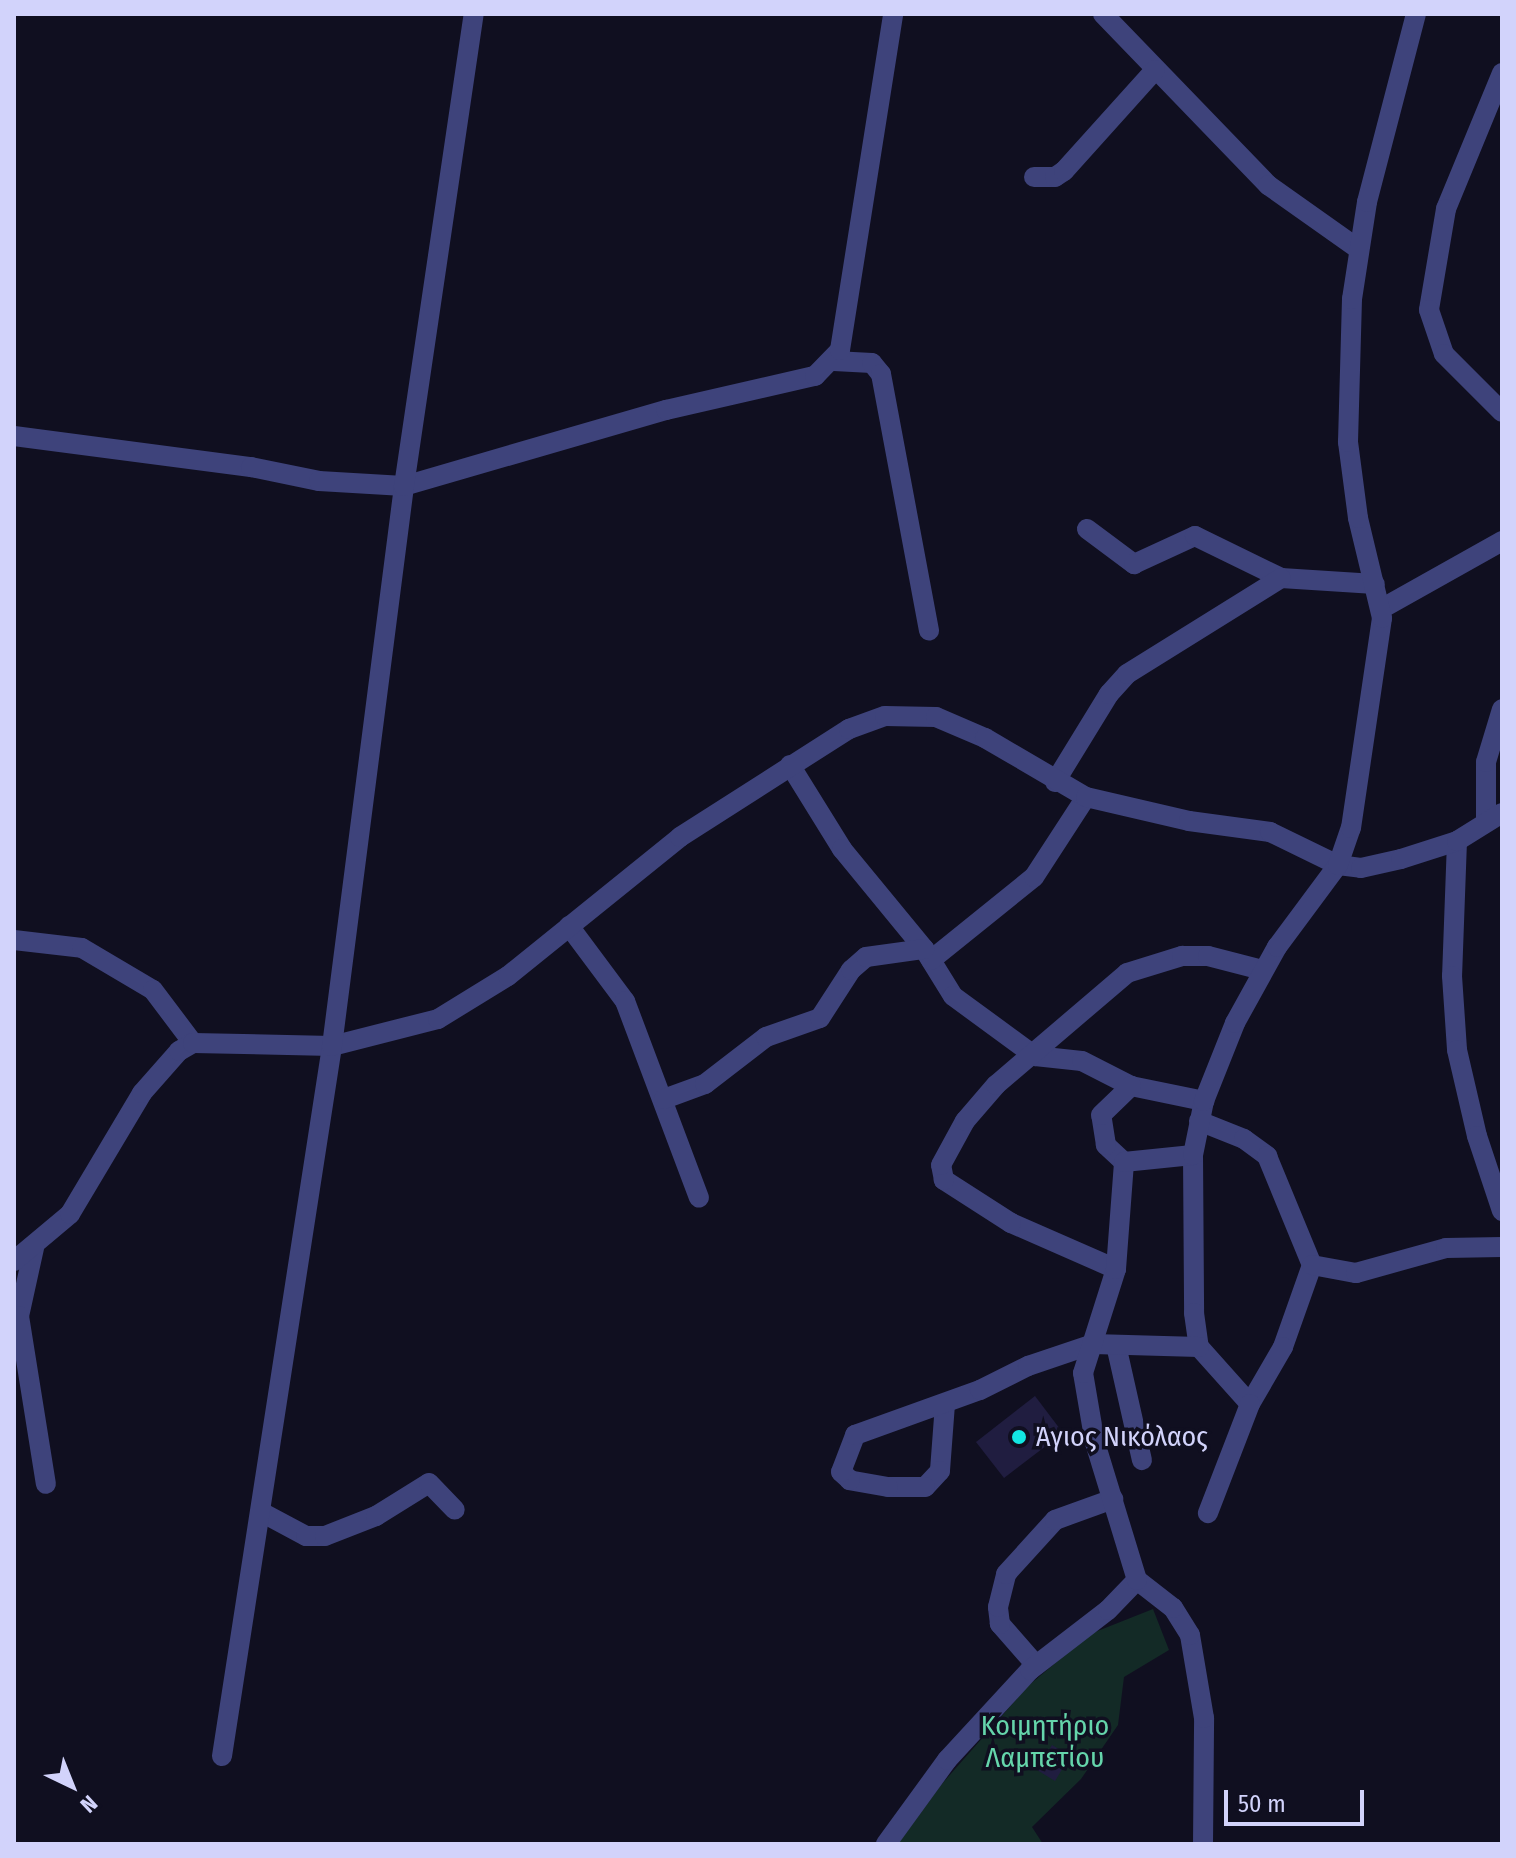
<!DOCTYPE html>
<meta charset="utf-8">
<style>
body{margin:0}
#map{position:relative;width:1516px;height:1858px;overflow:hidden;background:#100f20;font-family:"Fira Sans Condensed",sans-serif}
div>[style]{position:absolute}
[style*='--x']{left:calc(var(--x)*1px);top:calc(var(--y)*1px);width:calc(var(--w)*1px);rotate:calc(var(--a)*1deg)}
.green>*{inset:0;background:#132a26}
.building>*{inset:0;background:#201d40}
.minor>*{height:20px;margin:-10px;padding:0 10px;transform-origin:10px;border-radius:10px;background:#3e437b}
.dots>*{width:22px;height:22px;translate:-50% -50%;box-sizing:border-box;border:4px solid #100f20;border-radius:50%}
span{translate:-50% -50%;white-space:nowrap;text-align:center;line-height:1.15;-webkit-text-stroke:7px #100f20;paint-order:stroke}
.poi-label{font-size:28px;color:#d2d3fb}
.left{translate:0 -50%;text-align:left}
.park-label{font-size:28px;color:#65d5ab}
.frame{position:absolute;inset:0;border:16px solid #d2d3fb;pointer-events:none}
.north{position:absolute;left:32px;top:1746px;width:80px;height:80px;-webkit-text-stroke:6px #100f20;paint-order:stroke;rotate:137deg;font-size:22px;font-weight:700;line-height:32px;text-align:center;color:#d2d3fb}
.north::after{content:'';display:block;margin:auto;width:28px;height:36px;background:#d2d3fb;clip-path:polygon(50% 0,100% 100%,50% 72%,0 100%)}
.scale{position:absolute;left:1224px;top:1790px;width:140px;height:36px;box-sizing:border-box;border:4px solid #d2d3fb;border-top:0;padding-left:10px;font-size:24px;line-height:28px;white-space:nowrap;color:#d2d3fb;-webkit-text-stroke:6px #100f20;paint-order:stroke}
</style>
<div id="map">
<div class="green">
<i style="clip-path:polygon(1153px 1609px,1169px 1650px,1124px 1677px,1118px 1725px,1081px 1779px,1032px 1827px,1043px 1844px,898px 1844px,941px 1785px,1028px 1686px,1090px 1634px)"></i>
</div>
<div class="building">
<i style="clip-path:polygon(1035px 1396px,1063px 1433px,1004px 1478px,976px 1442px)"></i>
<i style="clip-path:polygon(1052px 1745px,1070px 1756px,1055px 1781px,1037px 1770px)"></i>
</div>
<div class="minor">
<i style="--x:1103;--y:14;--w:238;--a:46"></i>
<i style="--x:1268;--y:185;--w:109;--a:35.3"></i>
<i style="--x:1502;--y:73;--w:147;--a:112.4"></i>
<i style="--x:1446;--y:209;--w:102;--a:99.6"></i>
<i style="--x:1429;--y:310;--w:46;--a:71.2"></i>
<i style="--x:1444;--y:354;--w:82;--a:45"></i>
<i style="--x:1034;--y:177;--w:21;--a:0"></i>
<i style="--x:1055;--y:177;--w:11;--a:-34"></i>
<i style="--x:1064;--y:171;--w:136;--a:-48"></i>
<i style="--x:834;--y:361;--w:38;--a:3"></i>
<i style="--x:872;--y:363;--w:14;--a:51"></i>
<i style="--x:881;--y:374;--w:261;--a:79.4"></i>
<i style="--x:14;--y:436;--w:239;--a:7.5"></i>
<i style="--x:251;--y:467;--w:69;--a:11.6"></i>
<i style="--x:319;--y:481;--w:85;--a:3.4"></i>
<i style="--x:404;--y:486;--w:273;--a:-16.2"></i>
<i style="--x:666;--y:410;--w:153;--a:-12.9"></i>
<i style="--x:815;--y:376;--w:36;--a:-46"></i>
<i style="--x:840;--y:350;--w:340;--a:-81"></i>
<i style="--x:1087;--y:529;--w:59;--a:36.7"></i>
<i style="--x:1134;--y:564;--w:67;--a:-24.7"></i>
<i style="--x:1195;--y:536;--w:96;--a:26"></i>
<i style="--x:1281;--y:578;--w:94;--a:3.7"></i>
<i style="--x:1381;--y:609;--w:139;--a:-29.3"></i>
<i style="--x:790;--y:765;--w:99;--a:58.2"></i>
<i style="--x:842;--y:849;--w:129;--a:50.6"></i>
<i style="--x:924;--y:949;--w:55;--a:58.3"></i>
<i style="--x:953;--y:996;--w:102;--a:36.2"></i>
<i style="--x:1035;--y:1056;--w:47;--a:6.1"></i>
<i style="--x:1082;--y:1061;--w:55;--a:27"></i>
<i style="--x:1131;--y:1086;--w:75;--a:11.6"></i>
<i style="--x:1055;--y:782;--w:103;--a:-58.5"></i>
<i style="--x:1109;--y:694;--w:27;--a:-48"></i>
<i style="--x:1127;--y:674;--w:181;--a:-31.9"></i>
<i style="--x:1486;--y:820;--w:58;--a:-90"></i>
<i style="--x:1486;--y:762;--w:55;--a:-73.2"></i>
<i style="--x:1457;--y:841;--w:135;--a:92.1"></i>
<i style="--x:1452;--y:976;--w:74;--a:86.1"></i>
<i style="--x:1457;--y:1050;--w:88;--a:76.9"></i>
<i style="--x:1477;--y:1136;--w:79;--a:71.6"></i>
<i style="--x:569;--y:926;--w:94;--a:53.3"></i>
<i style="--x:625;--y:1001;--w:210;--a:69.4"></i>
<i style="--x:14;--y:940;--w:68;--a:6.7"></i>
<i style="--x:82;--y:948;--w:82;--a:30.6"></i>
<i style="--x:153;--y:990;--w:66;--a:53"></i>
<i style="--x:931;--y:960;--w:132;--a:-38.9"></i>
<i style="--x:1034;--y:877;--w:95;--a:-57"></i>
<i style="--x:664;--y:1099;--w:44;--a:-20.1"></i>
<i style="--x:705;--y:1084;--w:77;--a:-37.6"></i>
<i style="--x:766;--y:1037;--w:57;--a:-19.4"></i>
<i style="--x:820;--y:1018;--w:57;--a:-57.1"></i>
<i style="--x:851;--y:970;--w:20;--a:-41"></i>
<i style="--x:866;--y:957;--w:59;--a:-7.9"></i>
<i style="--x:1199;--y:1121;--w:48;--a:21.8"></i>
<i style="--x:1244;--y:1139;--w:29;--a:36"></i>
<i style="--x:1267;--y:1156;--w:118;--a:67.6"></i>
<i style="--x:1312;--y:1265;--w:87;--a:109.5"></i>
<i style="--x:1283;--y:1347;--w:66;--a:120.1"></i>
<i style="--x:1193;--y:1155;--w:158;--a:89.6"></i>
<i style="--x:1194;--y:1313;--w:34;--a:82"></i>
<i style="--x:1199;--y:1347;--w:76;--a:48.2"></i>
<i style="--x:1250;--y:1404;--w:117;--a:111.1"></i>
<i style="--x:1124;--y:1162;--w:25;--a:-137"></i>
<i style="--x:1106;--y:1145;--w:30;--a:-99"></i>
<i style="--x:1101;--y:1115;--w:42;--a:-44"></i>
<i style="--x:34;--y:1248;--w:70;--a:102.4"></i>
<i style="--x:19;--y:1316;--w:170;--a:80.9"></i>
<i style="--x:14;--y:1261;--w:73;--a:-40"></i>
<i style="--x:70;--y:1214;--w:141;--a:-59.2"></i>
<i style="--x:142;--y:1093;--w:56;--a:-48.6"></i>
<i style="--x:179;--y:1051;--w:16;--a:-30"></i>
<i style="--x:193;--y:1043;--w:139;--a:1.2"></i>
<i style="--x:332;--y:1046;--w:109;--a:-14.3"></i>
<i style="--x:438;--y:1019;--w:82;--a:-31.6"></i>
<i style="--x:508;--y:976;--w:221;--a:-38.9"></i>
<i style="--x:680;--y:837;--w:201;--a:-32.6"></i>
<i style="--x:849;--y:729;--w:38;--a:-20"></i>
<i style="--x:885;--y:716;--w:51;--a:1.1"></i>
<i style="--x:936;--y:717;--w:53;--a:23.2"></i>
<i style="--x:985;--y:738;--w:117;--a:30.3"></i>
<i style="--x:1086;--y:797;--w:106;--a:13.1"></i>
<i style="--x:1189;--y:821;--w:82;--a:7.7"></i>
<i style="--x:1270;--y:832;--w:76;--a:25.9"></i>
<i style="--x:1338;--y:865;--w:23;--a:7"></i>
<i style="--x:1361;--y:868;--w:41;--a:-12.7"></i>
<i style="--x:1401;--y:859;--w:59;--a:-17.8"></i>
<i style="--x:1457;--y:841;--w:53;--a:-31.9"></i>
<i style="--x:1312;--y:1265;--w:45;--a:10.3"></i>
<i style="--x:1356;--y:1273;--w:93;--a:-15.5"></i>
<i style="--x:1446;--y:1248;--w:56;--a:-1"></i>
<i style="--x:1116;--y:1269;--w:115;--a:-156.3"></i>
<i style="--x:1011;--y:1223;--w:80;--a:-147.3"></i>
<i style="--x:944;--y:1180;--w:15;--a:-101"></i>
<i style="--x:941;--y:1165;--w:50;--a:-61.4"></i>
<i style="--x:965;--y:1121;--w:48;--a:-49.3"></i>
<i style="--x:996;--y:1085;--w:172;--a:-40.5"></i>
<i style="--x:1127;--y:973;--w:58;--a:-17.2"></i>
<i style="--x:1182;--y:956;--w:26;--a:0"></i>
<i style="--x:1208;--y:956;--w:56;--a:14.5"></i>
<i style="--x:1116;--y:1345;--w:118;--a:77.3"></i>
<i style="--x:945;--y:1404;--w:67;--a:94.3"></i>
<i style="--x:940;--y:1471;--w:22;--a:133"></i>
<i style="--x:925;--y:1487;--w:37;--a:180"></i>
<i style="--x:888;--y:1487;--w:39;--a:-170"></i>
<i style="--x:850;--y:1480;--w:12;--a:-138"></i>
<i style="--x:841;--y:1472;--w:40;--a:-69"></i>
<i style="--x:855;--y:1435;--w:133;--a:-19.8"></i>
<i style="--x:980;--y:1390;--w:54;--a:-26.6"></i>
<i style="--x:1028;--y:1366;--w:69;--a:-18.7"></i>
<i style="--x:1093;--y:1344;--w:106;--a:1.6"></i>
<i style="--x:263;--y:1513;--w:49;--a:28.1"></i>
<i style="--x:306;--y:1536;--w:19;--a:0"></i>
<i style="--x:325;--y:1536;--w:55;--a:-21.4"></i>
<i style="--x:376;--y:1516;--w:62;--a:-31.9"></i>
<i style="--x:429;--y:1483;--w:37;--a:46"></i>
<i style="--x:1036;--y:1665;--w:55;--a:-131.3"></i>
<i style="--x:1000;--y:1624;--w:17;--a:-97"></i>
<i style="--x:998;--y:1607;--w:34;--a:-76"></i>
<i style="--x:1006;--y:1574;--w:73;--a:-47.8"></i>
<i style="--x:1055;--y:1520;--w:62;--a:-19.9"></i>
<i style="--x:222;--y:1756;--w:718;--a:-81.19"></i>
<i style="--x:332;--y:1046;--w:565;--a:-82.67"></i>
<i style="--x:404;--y:486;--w:477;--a:-81.6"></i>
<i style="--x:886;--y:1844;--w:104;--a:-54"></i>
<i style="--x:947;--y:1760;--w:122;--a:-47.3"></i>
<i style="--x:1030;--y:1670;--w:98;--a:-37.6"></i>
<i style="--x:1108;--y:1610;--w:42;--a:-46"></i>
<i style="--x:1203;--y:1844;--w:126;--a:-89.5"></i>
<i style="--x:1204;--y:1718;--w:84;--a:-99.6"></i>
<i style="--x:1190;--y:1635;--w:32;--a:-122"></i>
<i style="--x:1173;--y:1608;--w:46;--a:-142.1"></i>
<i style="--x:1137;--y:1580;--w:143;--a:-107"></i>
<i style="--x:1095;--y:1443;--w:71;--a:-99.7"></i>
<i style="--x:1083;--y:1373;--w:109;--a:-72.4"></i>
<i style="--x:1116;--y:1269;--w:107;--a:-85.7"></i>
<i style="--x:1124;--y:1162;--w:69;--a:-5.8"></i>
<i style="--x:1193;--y:1155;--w:55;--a:-78.5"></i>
<i style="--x:1204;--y:1101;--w:84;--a:-68.3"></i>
<i style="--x:1235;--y:1023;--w:87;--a:-61.1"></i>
<i style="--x:1277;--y:947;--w:102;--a:-53.4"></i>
<i style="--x:1338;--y:865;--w:39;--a:-71"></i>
<i style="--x:1351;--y:828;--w:212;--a:-81.6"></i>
<i style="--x:1382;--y:618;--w:103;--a:-103.5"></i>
<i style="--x:1358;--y:518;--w:77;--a:-97.5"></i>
<i style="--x:1348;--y:442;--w:143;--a:-88.4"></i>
<i style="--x:1352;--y:299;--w:98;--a:-81.2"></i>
<i style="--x:1367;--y:202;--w:194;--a:-75.4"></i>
</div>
<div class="dots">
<i style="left:1019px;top:1437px;background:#13e6e2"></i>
</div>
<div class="poi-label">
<span class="left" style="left:1035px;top:1437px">Άγιος Νικόλαος</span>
</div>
<div class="park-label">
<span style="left:1045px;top:1742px">Κοιμητήριο<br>Λαμπετίου</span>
</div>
<div class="frame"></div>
<div class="north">N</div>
<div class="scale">50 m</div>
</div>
